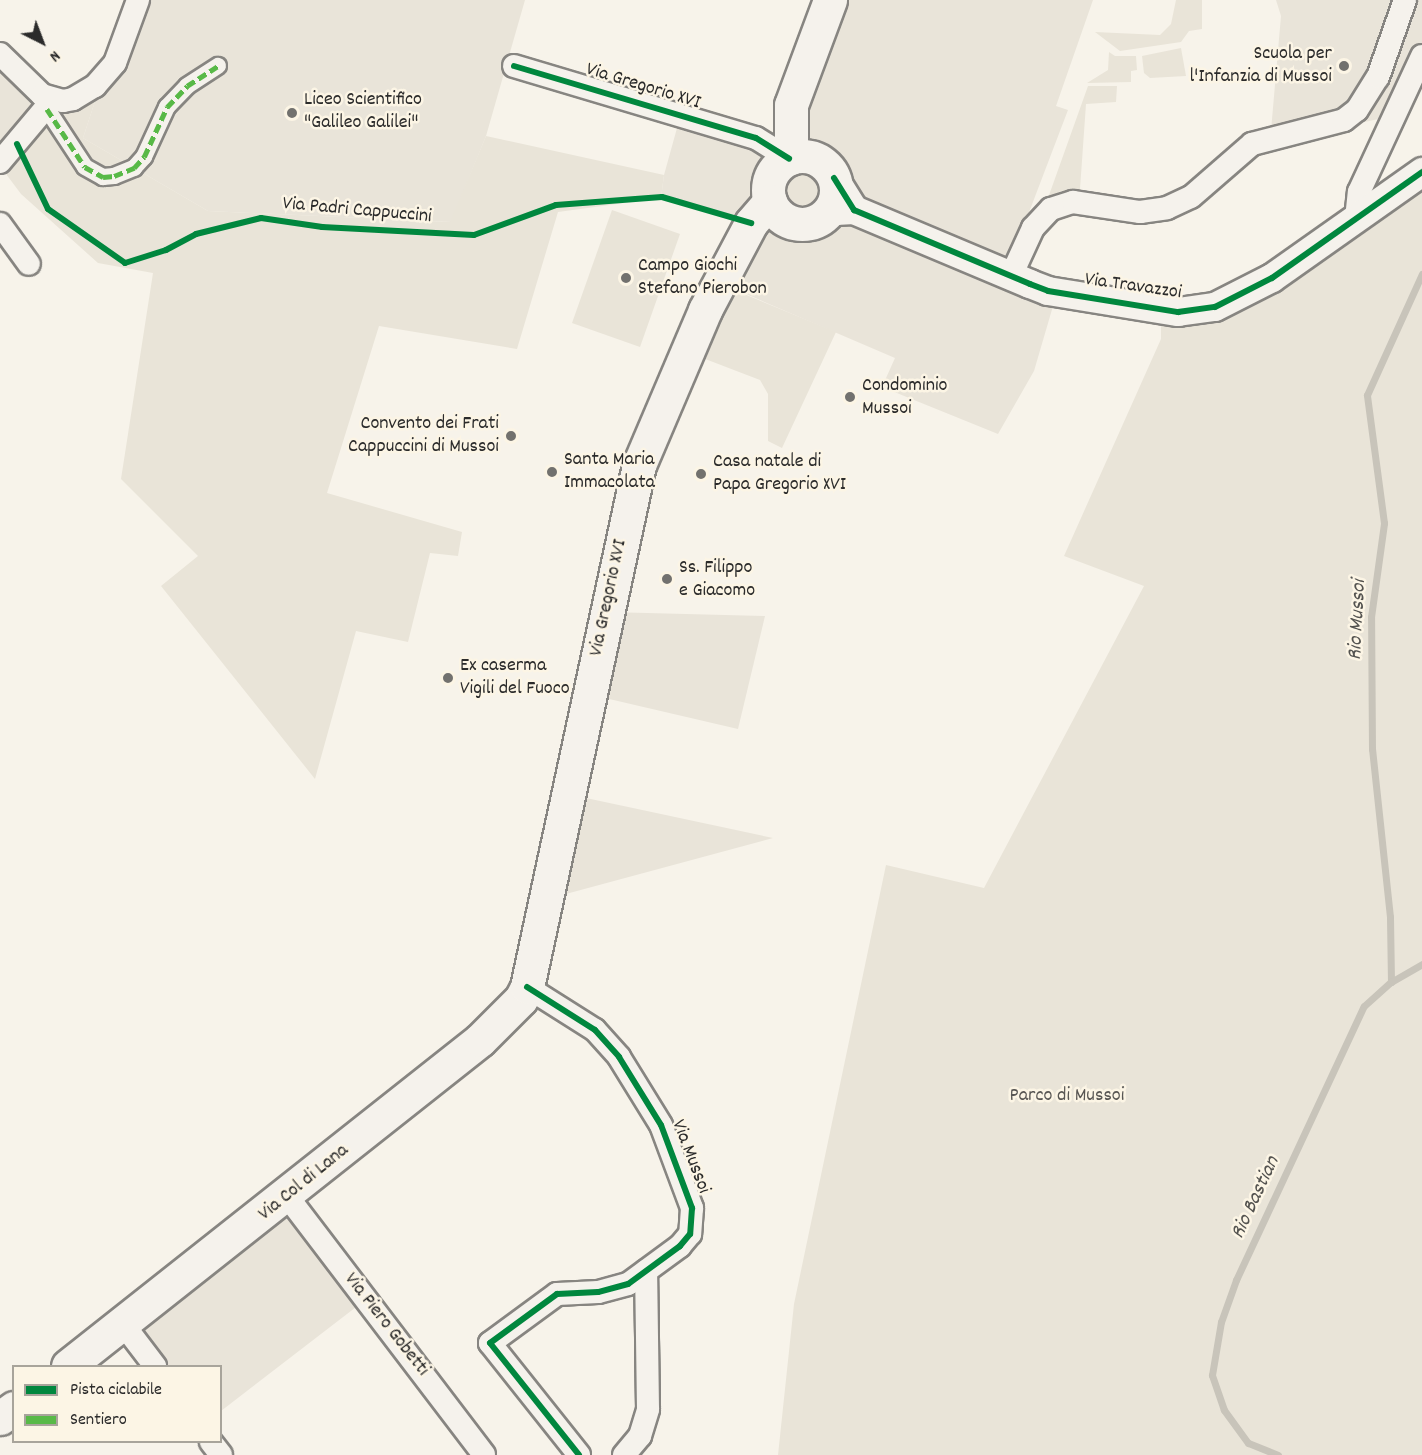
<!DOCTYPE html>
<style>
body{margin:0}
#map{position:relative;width:1422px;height:1455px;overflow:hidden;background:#f7f3ea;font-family:Dekko,sans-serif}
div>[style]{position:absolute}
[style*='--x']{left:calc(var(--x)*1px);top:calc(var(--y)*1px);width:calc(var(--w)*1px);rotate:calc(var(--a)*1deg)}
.built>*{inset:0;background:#e9e4d9}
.green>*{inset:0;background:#e9e4d8}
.round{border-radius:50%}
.stream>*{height:7px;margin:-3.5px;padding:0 3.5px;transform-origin:3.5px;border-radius:3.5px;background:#c8c4ba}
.roads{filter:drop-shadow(2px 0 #878581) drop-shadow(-2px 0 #878581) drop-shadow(0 2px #878581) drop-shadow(0 -2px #878581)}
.pedestrian>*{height:16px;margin:-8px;padding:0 8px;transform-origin:8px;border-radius:8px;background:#f5f2ec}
.minor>*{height:22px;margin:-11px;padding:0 11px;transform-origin:11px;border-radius:11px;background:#f5f2ec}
.tertiary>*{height:28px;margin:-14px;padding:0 14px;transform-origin:14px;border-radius:14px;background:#f5f2ec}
.primary>*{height:33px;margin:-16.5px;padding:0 16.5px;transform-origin:16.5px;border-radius:16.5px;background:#f5f2ec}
.primary>.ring{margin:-16.5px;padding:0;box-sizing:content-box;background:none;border:33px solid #f5f2ec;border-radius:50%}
.quiet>*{height:4.5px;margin-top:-2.25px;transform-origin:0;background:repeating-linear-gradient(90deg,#58b947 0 9px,transparent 0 13.5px)}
.cycleway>*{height:6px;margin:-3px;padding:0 3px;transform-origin:3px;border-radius:3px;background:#00873e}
.dots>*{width:16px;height:16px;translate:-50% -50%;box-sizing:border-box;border:3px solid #fcf5e5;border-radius:50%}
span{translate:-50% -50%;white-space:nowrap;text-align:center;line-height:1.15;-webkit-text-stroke:5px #fcf5e5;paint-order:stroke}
.poi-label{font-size:20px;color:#2b2b2b}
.right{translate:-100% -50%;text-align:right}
.left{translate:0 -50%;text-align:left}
.street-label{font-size:20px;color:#2b2b2b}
.park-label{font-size:20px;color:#585653}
.water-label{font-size:21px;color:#545350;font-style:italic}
.legend{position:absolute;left:12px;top:1365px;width:210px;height:78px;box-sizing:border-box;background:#fcf5e5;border:2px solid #a8a49b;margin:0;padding:8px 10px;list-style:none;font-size:18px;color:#2b2b2b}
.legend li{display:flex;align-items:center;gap:12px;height:30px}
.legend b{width:30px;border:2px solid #a8a49b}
.north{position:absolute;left:12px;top:12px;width:60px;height:60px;-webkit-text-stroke:4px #fcf5e5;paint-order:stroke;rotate:138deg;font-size:16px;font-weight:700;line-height:24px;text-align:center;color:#2b2b2b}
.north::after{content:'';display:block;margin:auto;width:21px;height:27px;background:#2b2b2b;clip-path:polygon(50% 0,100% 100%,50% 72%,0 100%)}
</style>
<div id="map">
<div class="built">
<i style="clip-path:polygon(142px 0,525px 0,486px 136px,451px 222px,208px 211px,83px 138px,99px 89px)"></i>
<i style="clip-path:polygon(825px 0,1093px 0,1056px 106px,1068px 110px,1007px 270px,1058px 289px,1034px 371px,998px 434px,882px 387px,895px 358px,718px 282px,747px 225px,661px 198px,664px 175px,682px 110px,781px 142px)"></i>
<i style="clip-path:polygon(1276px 0,1422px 0,1422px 45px,1388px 117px,1270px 142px,1281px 16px)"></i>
<i style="clip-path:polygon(0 60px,42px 100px,0 155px)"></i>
<i style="clip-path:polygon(608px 612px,765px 616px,738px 729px,592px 695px)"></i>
<i style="clip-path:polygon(572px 795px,773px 838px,551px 898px)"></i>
<i style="clip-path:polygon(278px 1196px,360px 1304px,221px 1411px,220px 1366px,144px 1366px,112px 1325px)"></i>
</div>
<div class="green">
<i style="clip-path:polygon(1176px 0,1202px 0,1202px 29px,1189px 31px,1181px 42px,1120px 51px,1095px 32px,1160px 35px,1171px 24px)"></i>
<i style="clip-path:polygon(1181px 48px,1186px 76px,1150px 78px,1144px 73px,1142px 56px)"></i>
<i style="clip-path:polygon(1109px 52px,1115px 56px,1136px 56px,1137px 70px,1131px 71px,1131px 82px,1087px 83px,1108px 70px)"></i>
<i style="clip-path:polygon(1088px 86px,1117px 86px,1116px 102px,1086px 104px,1080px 189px,1061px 191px,1048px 198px)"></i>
<i style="clip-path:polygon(99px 89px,83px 138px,208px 211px,450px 222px,486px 136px,664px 175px,661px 198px,558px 212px,517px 349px,379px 326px,327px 493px,462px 532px,458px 556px,430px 553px,408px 642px,356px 631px,315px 779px,161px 586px,198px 556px,121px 479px,153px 273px,98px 263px,21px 194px,0 166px,42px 100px)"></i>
<i class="round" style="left:782px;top:170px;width:40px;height:40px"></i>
<i style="clip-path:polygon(1422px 178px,1422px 1455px,778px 1455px,794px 1304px,886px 865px,984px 888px,1144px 586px,1064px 556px,1161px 339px,1161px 316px,1200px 318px)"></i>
<i style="clip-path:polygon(612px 210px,680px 234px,640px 347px,572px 323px)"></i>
<i style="clip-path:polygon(732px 289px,836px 332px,782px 448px,768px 441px,768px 394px,760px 380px,700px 357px)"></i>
</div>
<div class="stream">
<i style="--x:1391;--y:982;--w:65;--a:-90.9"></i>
<i style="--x:1390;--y:917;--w:169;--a:-96.1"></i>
<i style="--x:1372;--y:749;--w:132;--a:-90.4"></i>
<i style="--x:1371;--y:617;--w:95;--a:-82.1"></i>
<i style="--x:1384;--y:523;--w:129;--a:-97.6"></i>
<i style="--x:1367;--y:395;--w:133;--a:-65.6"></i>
<i style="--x:1278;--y:1455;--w:32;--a:-158"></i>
<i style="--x:1248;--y:1443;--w:41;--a:-126"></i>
<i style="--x:1224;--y:1410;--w:37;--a:-109"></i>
<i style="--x:1212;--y:1375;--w:54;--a:-80.4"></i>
<i style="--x:1221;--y:1322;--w:45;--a:-70.3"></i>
<i style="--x:1236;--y:1280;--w:302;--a:-65"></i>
<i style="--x:1364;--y:1006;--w:36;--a:-42"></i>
<i style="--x:1391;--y:982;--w:36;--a:-30"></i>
</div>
<div class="roads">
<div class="pedestrian">
<i style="--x:47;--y:109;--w:69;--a:56.8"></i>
<i style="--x:85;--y:167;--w:21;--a:29"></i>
<i style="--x:103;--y:177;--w:11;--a:-5"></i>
<i style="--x:114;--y:176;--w:22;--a:-22"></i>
<i style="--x:134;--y:168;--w:15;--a:-48"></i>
<i style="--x:144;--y:157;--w:55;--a:-65.3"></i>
<i style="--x:167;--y:107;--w:29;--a:-46"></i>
<i style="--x:187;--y:86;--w:37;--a:-33"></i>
</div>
<div class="minor">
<i style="--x:0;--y:54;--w:59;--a:44.3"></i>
<i style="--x:42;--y:95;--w:22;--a:16"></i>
<i style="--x:63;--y:101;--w:10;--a:-11"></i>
<i style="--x:73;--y:99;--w:26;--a:-31"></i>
<i style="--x:95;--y:86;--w:30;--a:-49"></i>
<i style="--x:115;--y:63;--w:67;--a:-69.9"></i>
<i style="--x:514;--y:66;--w:252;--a:16.6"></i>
<i style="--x:756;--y:138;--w:39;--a:32"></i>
<i style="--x:0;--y:162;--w:82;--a:-49.9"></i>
<i style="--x:1356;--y:219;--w:27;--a:-84"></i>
<i style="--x:1359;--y:192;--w:150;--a:-65.1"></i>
<i style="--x:0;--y:224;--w:49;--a:54.1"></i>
<i style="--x:1011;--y:276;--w:53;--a:-65.4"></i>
<i style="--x:1033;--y:228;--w:26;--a:-47"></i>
<i style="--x:1051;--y:209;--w:23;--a:-18"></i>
<i style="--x:1073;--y:202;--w:68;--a:8.5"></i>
<i style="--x:1140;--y:212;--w:27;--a:-8"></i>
<i style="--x:1167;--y:208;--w:26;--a:-25"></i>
<i style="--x:1191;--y:197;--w:81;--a:-41"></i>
<i style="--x:1252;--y:144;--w:95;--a:-14.6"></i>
<i style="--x:1344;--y:120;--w:16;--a:-38"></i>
<i style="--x:1357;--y:110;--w:39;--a:-58"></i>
<i style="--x:1378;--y:77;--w:82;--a:-70.7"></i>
<i style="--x:527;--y:987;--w:80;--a:32.3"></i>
<i style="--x:595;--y:1030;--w:36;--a:48"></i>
<i style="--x:619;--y:1057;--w:80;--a:58.3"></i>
<i style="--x:661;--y:1125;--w:89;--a:69.5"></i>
<i style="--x:692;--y:1208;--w:26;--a:94"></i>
<i style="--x:690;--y:1234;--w:16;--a:130"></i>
<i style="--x:680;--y:1246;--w:64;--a:143.8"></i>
<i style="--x:628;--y:1284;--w:31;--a:165"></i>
<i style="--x:598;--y:1292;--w:41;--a:177.2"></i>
<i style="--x:557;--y:1294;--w:83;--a:143.8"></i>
<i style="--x:490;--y:1343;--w:143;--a:51.5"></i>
<i style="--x:287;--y:1196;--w:325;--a:52.7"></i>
<i style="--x:123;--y:1324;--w:53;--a:52.7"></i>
<i style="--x:211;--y:1442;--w:16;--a:52"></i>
<i style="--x:624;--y:1455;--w:25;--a:-50"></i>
<i style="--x:640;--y:1436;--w:28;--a:-73"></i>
<i style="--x:648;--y:1409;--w:138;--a:-90.8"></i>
</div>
<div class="tertiary">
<i style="--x:834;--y:178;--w:38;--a:58"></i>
<i style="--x:854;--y:210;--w:191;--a:22.8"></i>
<i style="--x:1030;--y:284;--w:19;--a:21"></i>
<i style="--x:1048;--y:291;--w:132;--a:9.2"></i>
<i style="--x:1178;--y:312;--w:37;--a:-8"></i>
<i style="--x:1215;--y:307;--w:64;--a:-27"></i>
<i style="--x:1272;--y:278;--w:184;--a:-35.2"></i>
<i style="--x:823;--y:217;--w:14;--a:-25"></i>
<i style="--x:836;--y:211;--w:18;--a:-3"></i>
</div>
<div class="primary">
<i class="ring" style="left:768px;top:156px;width:35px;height:35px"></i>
<i style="--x:791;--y:158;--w:53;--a:-90"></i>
<i style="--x:791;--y:105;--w:112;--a:-69.6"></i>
<i style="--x:68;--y:1366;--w:525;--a:-38.35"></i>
<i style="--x:480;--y:1040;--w:58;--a:-45"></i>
<i style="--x:521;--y:999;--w:13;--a:-63"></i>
<i style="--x:527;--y:987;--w:534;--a:-77.89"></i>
<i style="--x:639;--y:465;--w:168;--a:-66.9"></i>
<i style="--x:705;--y:310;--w:98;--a:-62.1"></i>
<i style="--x:751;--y:223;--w:29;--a:-49"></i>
<i style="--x:0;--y:1418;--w:17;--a:-36"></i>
</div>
</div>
<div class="quiet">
<i style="--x:47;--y:109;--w:69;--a:56.8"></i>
<i style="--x:85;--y:167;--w:21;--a:29"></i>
<i style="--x:103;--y:177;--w:11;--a:-5"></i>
<i style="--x:114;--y:176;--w:22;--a:-22"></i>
<i style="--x:134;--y:168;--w:15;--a:-48"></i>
<i style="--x:144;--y:157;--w:55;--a:-65.3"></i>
<i style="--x:167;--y:107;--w:29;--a:-46"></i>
<i style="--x:187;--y:86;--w:37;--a:-33"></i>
</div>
<div class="cycleway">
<i style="--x:514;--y:66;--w:252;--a:16.6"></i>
<i style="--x:756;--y:138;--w:39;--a:32"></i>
<i style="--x:17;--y:144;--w:72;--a:64.5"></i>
<i style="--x:48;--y:209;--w:94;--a:35"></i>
<i style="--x:125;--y:263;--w:43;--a:-17.6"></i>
<i style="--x:166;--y:250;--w:34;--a:-28"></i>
<i style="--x:196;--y:234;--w:67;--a:-13.8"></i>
<i style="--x:261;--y:218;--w:62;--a:8.4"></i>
<i style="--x:322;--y:227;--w:152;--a:3"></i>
<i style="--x:474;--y:235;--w:87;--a:-20.1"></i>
<i style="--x:556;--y:205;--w:106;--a:-4.3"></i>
<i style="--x:662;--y:197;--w:93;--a:16.3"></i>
<i style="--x:834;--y:178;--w:38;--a:58"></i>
<i style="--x:854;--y:210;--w:191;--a:22.8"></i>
<i style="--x:1030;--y:284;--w:19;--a:21"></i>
<i style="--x:1048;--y:291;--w:132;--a:9.2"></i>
<i style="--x:1178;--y:312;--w:37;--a:-8"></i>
<i style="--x:1215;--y:307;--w:64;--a:-27"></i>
<i style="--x:1272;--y:278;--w:184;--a:-35.2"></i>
<i style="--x:527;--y:987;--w:80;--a:32.3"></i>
<i style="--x:595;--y:1030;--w:36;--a:48"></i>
<i style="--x:619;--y:1057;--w:80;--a:58.3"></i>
<i style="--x:661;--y:1125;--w:89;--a:69.5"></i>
<i style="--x:692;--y:1208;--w:26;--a:94"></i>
<i style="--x:690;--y:1234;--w:16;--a:130"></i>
<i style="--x:680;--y:1246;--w:64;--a:143.8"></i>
<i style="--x:628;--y:1284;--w:31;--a:165"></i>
<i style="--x:598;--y:1292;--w:41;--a:177.2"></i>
<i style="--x:557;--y:1294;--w:83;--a:143.8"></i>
<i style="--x:490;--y:1343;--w:143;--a:51.5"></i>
</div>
<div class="dots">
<i style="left:1344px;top:66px;background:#72716e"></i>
<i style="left:292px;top:113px;background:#72716e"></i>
<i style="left:626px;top:278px;background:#72716e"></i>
<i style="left:850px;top:397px;background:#72716e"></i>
<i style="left:511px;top:436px;background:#72716e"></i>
<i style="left:552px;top:472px;background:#72716e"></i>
<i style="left:701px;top:474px;background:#72716e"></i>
<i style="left:667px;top:579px;background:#72716e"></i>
<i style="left:448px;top:678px;background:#72716e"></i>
</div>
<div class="poi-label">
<span class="right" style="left:1332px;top:66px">Scuola per<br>l'Infanzia di Mussoi</span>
<span class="left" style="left:304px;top:112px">Liceo Scientifico<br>"Galileo Galilei"</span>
<span class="left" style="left:638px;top:278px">Campo Giochi<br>Stefano Pierobon</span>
<span class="left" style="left:862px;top:398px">Condominio<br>Mussoi</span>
<span class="right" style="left:499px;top:436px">Convento dei Frati<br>Cappuccini di Mussoi</span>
<span class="left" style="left:564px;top:472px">Santa Maria<br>Immacolata</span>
<span class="left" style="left:713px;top:474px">Casa natale di<br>Papa Gregorio XVI</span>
<span class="left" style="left:679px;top:580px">Ss. Filippo<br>e Giacomo</span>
<span class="left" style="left:460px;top:678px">Ex caserma<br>Vigili del Fuoco</span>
</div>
<div class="street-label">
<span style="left:643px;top:87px;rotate:17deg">Via Gregorio XVI</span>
<span style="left:357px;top:211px;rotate:5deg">Via Padri Cappuccini</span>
<span style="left:1133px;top:287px;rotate:8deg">Via Travazzoi</span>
<span style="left:609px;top:598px;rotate:-78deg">Via Gregorio XVI</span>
<span style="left:690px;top:1157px;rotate:69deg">Via Mussoi</span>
<span style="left:304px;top:1183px;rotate:-39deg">Via Col di Lana</span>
<span style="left:386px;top:1325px;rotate:52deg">Via Piero Gobetti</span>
</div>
<div class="park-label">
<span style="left:1067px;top:1096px">Parco di Mussoi</span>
</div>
<div class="water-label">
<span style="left:1358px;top:620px;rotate:-87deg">Rio Mussoi</span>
<span style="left:1256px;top:1198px;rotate:-65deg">Rio Bastian</span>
</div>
<ul class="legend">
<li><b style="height:8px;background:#00873e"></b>Pista ciclabile</li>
<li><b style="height:8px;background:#58b947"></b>Sentiero</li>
</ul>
<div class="north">N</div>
</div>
